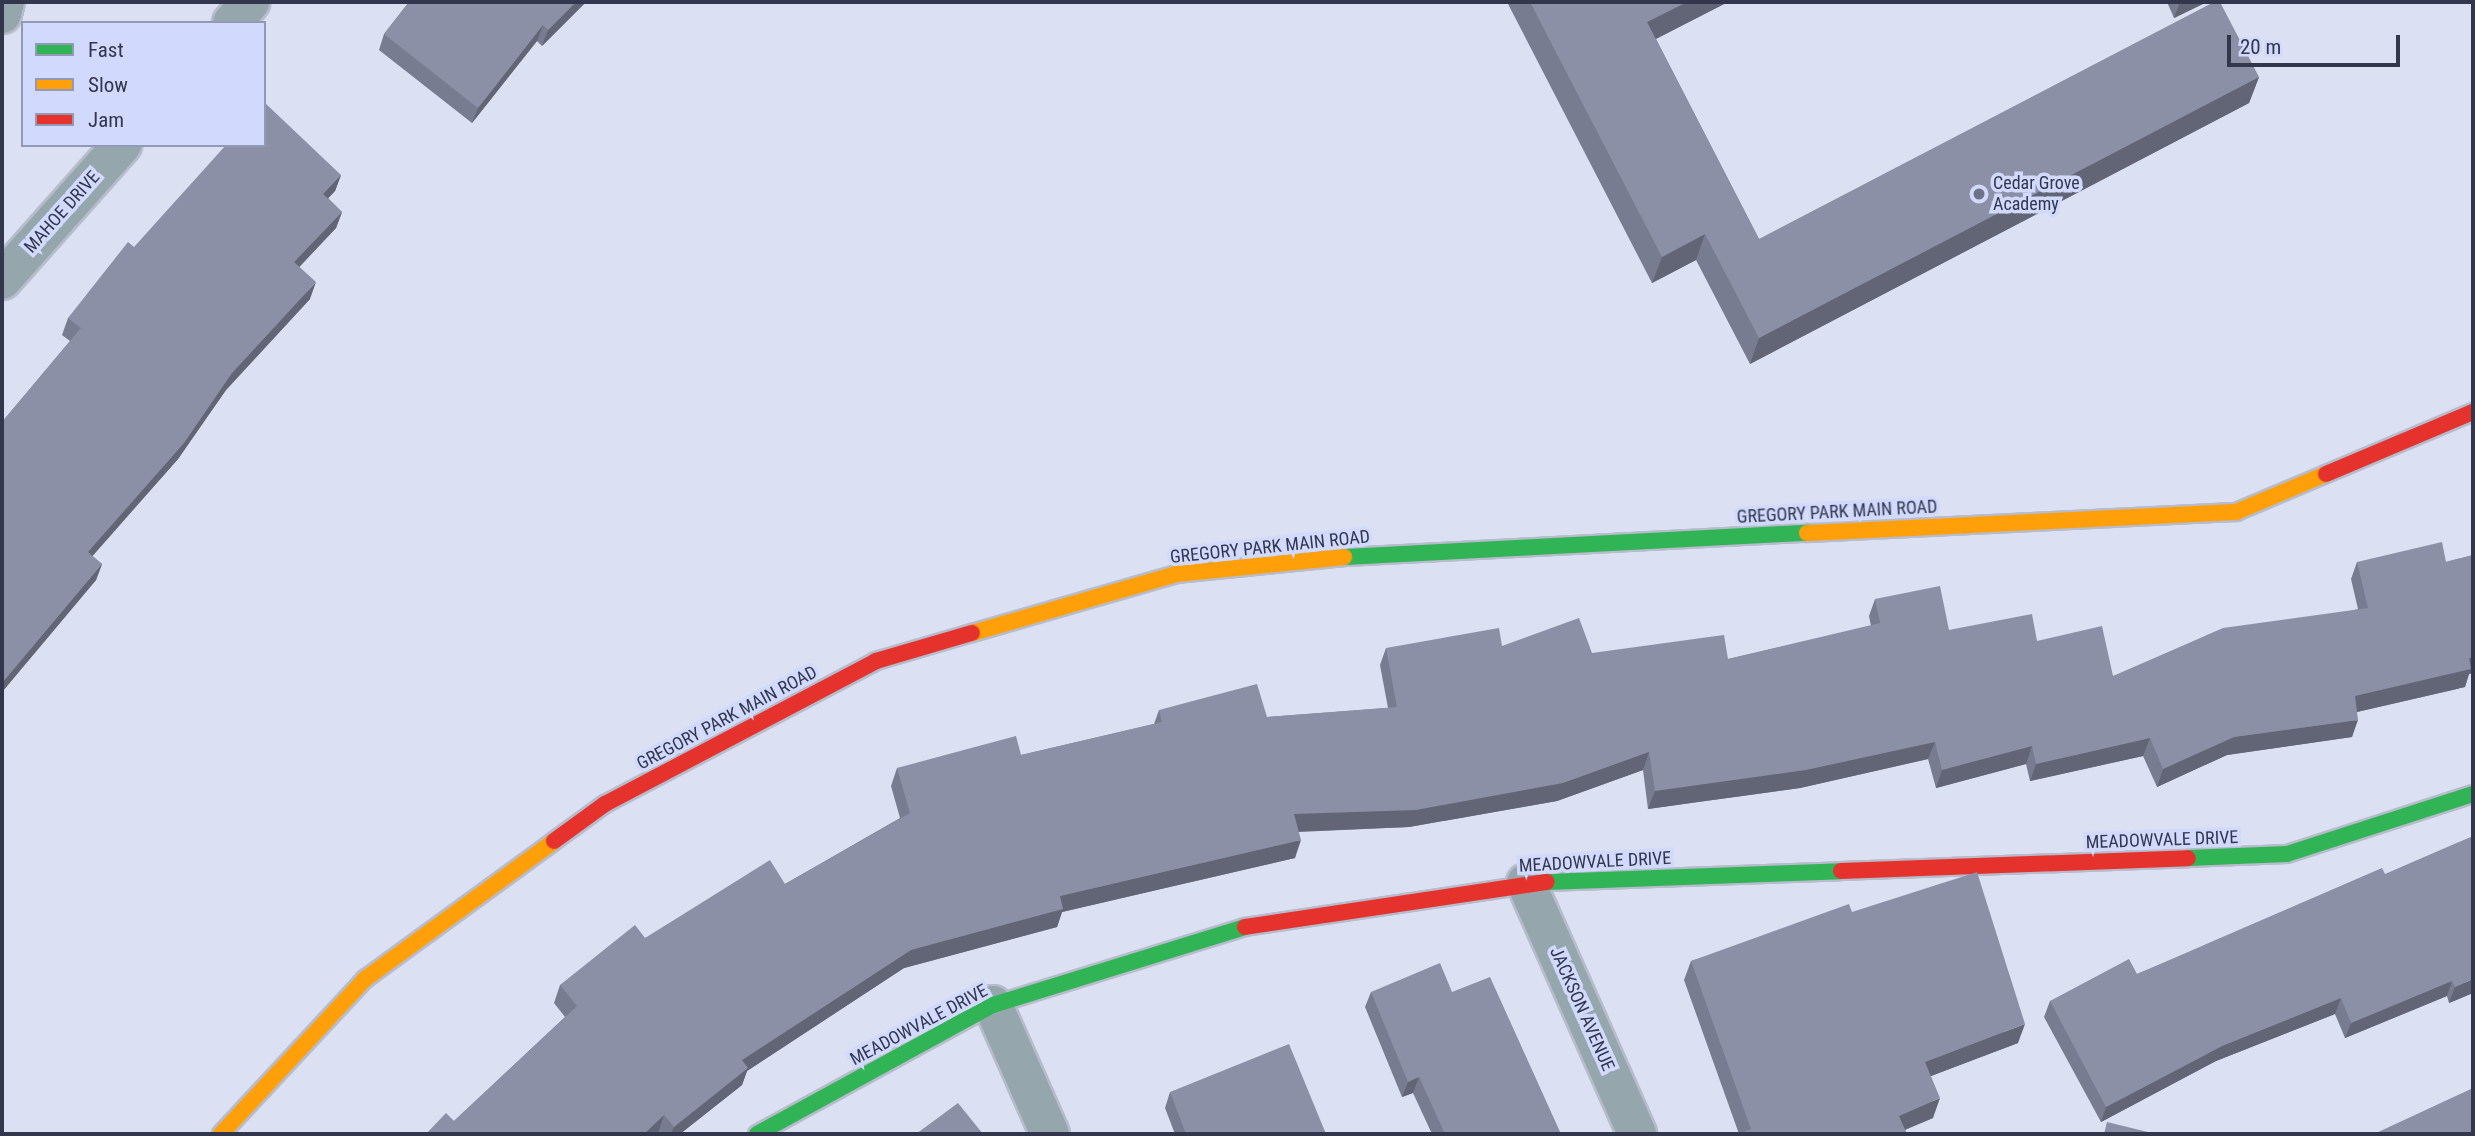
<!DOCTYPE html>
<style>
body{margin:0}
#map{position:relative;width:2475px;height:1136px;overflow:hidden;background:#dbe0f2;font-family:"Roboto Condensed",sans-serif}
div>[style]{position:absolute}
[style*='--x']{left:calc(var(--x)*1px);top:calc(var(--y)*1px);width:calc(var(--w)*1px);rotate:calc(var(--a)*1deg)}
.roads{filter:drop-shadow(2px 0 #b7bccc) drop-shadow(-2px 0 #b7bccc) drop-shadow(0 2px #b7bccc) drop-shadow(0 -2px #b7bccc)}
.street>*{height:38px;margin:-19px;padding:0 19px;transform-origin:19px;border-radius:19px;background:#95a6ac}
.fast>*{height:16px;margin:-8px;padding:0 8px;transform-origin:8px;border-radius:8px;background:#30b455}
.slow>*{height:16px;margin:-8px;padding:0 8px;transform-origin:8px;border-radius:8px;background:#ff9f0a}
.jam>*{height:16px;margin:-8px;padding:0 8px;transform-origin:8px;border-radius:8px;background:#e5322d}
.wall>*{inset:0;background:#787c90}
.shaded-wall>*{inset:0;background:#626575}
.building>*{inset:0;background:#8c90a7}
.dots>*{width:19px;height:19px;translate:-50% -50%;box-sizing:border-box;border:4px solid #d1dafc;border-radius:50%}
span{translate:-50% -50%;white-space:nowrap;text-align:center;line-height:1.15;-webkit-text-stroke:7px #d1dafc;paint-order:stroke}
.poi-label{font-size:18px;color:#32374e}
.left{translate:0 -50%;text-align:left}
.street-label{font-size:18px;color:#32374e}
.frame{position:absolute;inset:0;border:4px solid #32374e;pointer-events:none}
.legend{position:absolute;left:21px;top:21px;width:245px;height:126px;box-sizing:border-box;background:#d1dafc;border:2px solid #9199b6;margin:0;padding:9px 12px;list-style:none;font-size:21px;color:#32374e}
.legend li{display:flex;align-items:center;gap:14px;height:35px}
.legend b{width:35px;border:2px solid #9199b6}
.scale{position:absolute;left:2227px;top:35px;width:173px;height:32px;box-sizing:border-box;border:4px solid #32374e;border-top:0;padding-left:9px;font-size:21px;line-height:24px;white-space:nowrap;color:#32374e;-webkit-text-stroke:5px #d1dafc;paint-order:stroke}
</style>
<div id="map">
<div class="roads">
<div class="street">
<i style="--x:2;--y:14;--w:12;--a:-76"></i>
<i style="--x:232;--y:23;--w:28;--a:-49"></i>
<i style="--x:2;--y:280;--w:181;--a:-48.4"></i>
<i style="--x:1526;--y:883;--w:274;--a:66.1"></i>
<i style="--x:993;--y:1005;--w:141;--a:66.2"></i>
</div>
<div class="fast">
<i style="--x:1344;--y:557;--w:464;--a:-3"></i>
<i style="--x:2188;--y:858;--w:99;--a:-2.3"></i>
<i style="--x:2287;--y:854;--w:195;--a:-17.9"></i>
<i style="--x:1547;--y:882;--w:294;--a:-2.1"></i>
<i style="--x:757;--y:1134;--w:269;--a:-28.7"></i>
<i style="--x:993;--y:1005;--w:264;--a:-17.2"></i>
</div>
<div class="slow">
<i style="--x:1807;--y:533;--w:430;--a:-2.8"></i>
<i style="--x:2236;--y:512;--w:98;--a:-22.9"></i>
<i style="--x:972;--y:633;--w:213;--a:-16.1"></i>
<i style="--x:1177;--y:574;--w:168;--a:-5.8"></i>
<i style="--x:221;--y:1134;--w:212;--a:-47.1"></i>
<i style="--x:365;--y:979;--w:234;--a:-36.1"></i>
</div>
<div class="jam">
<i style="--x:2326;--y:474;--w:160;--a:-22.9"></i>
<i style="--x:554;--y:841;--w:63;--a:-36"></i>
<i style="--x:605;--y:804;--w:306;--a:-27.8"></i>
<i style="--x:876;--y:661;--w:100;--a:-16.3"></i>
<i style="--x:1841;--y:871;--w:347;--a:-2.1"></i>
<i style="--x:1245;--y:927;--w:305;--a:-8.5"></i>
</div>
</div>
<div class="wall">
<i style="clip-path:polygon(409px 2px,586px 2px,542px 46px,537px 41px,472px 123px,379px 50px,384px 34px)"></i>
<i style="clip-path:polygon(1507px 2px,1728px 2px,1656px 39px,1759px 239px,2259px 77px,2249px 103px,1750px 364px,1696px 260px,1652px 283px)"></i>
<i style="clip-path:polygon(2167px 2px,2207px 2px,2174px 18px)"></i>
<i style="clip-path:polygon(341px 175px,335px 191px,328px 198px,342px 212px,336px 228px,299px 267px,310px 299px,226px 390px,178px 459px,92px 556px,102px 564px,96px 580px,2px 692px,2px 422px,70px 341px,62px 335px,68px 318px)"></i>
<i style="clip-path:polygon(2473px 555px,2473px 673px,2469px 674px,2465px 687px,2357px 712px,2352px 737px,2227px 755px,2157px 787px,2143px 756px,2030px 781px,2026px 764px,1936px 788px,1928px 759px,1800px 788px,1648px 809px,1643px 770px,1557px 801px,1409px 827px,1299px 832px,1295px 858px,1062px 912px,1057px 927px,904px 968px,747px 1071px,742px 1085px,680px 1134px,659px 1134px,658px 1133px,454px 1121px,565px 1017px,554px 1003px,560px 985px,645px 938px,785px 884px,900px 818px,891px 786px,897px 768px,1021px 755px,1154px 724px,1159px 710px,1267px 717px,1388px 708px,1380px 665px,1386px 648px,1502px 646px,1592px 653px,1728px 659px,1871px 626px,1869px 616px,1875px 599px,1949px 630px,2037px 641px,2113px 676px,2358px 609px,2351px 579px,2357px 562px,2446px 562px)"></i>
<i style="clip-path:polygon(2385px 874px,2473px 993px,2449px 1003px,2447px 996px,2345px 1038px,2335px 1014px,2216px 1061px,2101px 1122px,2044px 1017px,2050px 1001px,2137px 974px)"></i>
<i style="clip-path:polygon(1852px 912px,2018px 1043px,1931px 1076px,1933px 1118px,1905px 1130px,1907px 1134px,1739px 1134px,1684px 980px,1691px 961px)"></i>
<i style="clip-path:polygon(1371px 992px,1452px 992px,1561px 1134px,1432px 1134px,1413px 1093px,1402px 1097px,1365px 1007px)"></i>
<i style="clip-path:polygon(1170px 1092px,1326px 1134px,1175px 1134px,1165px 1108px)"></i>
</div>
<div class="shaded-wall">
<i style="clip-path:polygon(576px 2px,586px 2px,542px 46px,548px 30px)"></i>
<i style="clip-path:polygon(1687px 2px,1728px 2px,1638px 48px,1647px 22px)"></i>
<i style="clip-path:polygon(2180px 2px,2207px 2px,2174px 18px)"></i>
<i style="clip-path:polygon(543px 25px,537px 41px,472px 123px,478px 108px)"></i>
<i style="clip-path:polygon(2259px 77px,2249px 103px,1750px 364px,1759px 338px)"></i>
<i style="clip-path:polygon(341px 175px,335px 191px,317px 210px,323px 194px)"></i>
<i style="clip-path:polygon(342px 212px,336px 228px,288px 279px,294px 262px)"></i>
<i style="clip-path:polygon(1705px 234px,1696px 260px,1652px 283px,1662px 257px)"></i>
<i style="clip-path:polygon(316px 282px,310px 299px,226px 390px,178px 459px,82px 568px,88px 552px,232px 373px)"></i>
<i style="clip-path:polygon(102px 564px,96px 580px,2px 692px,2px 683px)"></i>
<i style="clip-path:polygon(2473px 657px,2473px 673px,2469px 674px,2465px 687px,2348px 714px,2355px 696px)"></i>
<i style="clip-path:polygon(2358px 720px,2352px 737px,2227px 755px,2157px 787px,2163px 769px,2234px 737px)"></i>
<i style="clip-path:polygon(2150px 738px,2143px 756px,2030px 781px,2036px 764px)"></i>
<i style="clip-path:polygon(1935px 742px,1928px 759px,1800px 788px,1648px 809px,1655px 791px)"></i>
<i style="clip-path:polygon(2032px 746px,2026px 764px,1936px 788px,1942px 770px)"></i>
<i style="clip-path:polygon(1649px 752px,1643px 770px,1557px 801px,1409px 827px,1287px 832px,1294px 814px)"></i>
<i style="clip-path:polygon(1301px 840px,1295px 858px,1062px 912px,1057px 927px,904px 968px,747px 1071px,742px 1085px,680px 1134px,671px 1134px,674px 1127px,742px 1060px,911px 950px,1060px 896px)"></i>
<i style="clip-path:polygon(2473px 979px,2473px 993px,2449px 1003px,2455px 987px)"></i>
<i style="clip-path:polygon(2452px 981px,2447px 996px,2345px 1038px,2351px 1023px)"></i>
<i style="clip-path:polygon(2341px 998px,2335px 1014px,2216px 1061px,2101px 1122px,2106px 1107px,2222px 1046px)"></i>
<i style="clip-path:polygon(2025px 1024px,2018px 1043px,1918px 1081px,1925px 1062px)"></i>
<i style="clip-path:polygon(1419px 1077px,1413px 1093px,1402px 1097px,1408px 1082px)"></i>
<i style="clip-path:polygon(1940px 1098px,1933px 1118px,1894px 1134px,1899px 1116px)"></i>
<i style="clip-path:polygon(664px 1115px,658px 1133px,656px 1134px,644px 1134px)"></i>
</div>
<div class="building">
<i style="clip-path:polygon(409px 2px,576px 2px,548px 30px,543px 25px,478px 108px,384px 34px)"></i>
<i style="clip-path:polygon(1530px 2px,1687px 2px,1647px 22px,1759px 239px,2214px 2px,2220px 2px,2259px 77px,1759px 338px,1705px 234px,1662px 257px)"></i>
<i style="clip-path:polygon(264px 102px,341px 175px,323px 194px,342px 212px,294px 262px,316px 282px,232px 373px,184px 443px,88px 552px,102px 564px,2px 683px,2px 422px,81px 328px,68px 318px,128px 242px,134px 247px,226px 145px,264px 145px)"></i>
<i style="clip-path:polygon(2442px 542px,2446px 562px,2473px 555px,2473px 657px,2469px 658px,2471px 669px,2355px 696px,2358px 720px,2234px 737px,2163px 769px,2150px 738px,2036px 764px,2032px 746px,1942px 770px,1935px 742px,1806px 770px,1655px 791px,1649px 752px,1563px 783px,1416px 810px,1294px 814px,1301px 840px,1060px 896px,1063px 909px,911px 950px,742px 1060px,748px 1068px,674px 1127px,664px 1115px,644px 1134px,426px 1134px,446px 1113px,454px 1121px,577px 1006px,560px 985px,635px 925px,645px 938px,770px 860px,785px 884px,910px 813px,897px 768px,1016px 736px,1021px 755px,1162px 722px,1159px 710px,1257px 684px,1267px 717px,1397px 707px,1386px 648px,1499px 628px,1502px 646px,1579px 618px,1592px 653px,1724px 635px,1728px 659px,1880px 623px,1875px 599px,1940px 586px,1949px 630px,2032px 614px,2037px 641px,2102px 626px,2113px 676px,2223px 628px,2368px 608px,2357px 562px)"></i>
<i style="clip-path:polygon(2473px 836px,2473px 979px,2455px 987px,2452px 981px,2351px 1023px,2341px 998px,2222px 1046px,2106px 1107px,2050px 1001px,2129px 959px,2137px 974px,2382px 868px,2385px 874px)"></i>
<i style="clip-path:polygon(1977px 872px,2025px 1024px,1925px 1062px,1940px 1098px,1899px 1116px,1907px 1134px,1739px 1134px,1751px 1129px,1691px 961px,1849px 904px,1852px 912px)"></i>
<i style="clip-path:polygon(1440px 963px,1452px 992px,1490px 977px,1561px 1134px,1445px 1134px,1419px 1077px,1408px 1082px,1371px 992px)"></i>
<i style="clip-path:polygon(1289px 1044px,1326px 1134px,1186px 1134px,1170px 1092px)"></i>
<i style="clip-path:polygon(2473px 1088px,2473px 1134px,2374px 1134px)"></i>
<i style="clip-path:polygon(958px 1103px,983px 1134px,916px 1134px)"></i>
<i style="clip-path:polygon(2107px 1122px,2156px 1134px,2104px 1134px)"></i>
</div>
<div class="dots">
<i style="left:1979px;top:194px;background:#6d7287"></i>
</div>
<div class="poi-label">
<span class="left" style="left:1993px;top:194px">Cedar Grove<br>Academy</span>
</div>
<div class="street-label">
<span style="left:62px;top:212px;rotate:-48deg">MAHOE DRIVE</span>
<span style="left:1837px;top:512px;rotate:-3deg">GREGORY PARK MAIN ROAD</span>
<span style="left:1270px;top:547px;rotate:-6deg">GREGORY PARK MAIN ROAD</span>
<span style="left:727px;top:718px;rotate:-28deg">GREGORY PARK MAIN ROAD</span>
<span style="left:2162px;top:840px;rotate:-2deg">MEADOWVALE DRIVE</span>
<span style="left:1595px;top:862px;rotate:-3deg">MEADOWVALE DRIVE</span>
<span style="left:1582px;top:1009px;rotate:66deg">JACKSON AVENUE</span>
<span style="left:919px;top:1025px;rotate:-28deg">MEADOWVALE DRIVE</span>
</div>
<div class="frame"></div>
<ul class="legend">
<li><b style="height:9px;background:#30b455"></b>Fast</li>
<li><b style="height:9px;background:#ff9f0a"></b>Slow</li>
<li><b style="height:9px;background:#e5322d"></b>Jam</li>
</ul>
<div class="scale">20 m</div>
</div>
